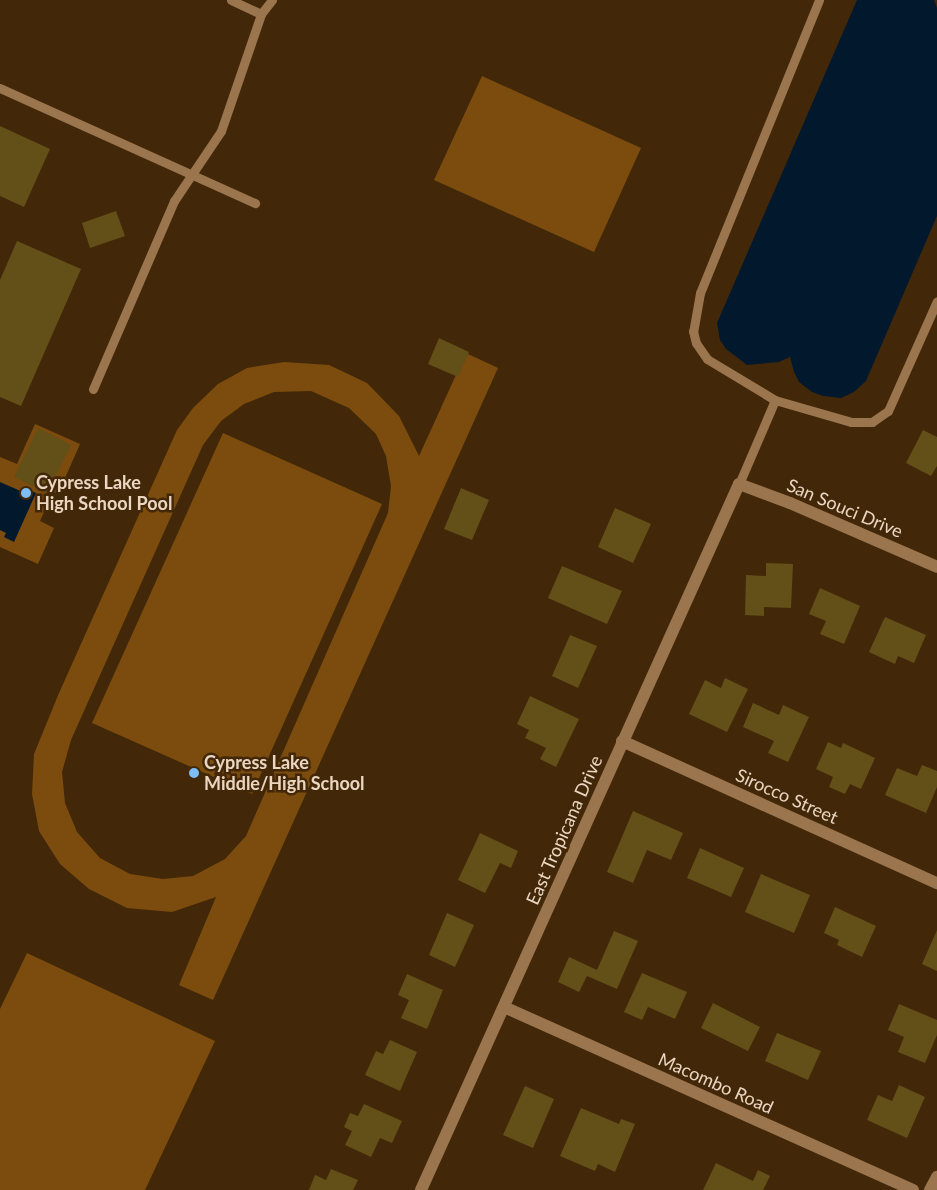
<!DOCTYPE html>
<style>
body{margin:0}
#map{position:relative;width:937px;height:1190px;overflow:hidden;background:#422809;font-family:Lato,sans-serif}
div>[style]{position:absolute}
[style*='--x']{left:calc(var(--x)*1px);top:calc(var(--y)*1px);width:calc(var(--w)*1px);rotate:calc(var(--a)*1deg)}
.green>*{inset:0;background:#7b4c0d}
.water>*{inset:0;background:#02192d}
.building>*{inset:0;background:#634f18}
.service>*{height:9px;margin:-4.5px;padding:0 4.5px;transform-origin:4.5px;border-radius:4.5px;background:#9a754d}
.minor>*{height:12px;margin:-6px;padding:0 6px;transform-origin:6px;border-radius:6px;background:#9a754d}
.dots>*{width:14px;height:14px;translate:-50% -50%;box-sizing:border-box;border:2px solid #422809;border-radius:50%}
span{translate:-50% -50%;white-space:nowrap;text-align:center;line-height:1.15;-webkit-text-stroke:5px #422809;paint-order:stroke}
.poi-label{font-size:18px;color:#ead6c1;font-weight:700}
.left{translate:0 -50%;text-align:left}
.street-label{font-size:18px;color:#ead6c1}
</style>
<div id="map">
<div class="green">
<i style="clip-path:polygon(482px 76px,641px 148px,594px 252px,434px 180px)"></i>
<i style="clip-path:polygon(evenodd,466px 353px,498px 368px,213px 1000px,179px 985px,216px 897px,172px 912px,127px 908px,89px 889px,60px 864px,39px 831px,32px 794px,34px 754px,59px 693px,177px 430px,193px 408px,218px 384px,247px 368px,284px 362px,329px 365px,367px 383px,399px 416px,419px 456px,466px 353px,311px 391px,349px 408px,376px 434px,386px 456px,391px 486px,388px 513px,246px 836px,225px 859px,193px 876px,163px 879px,130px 874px,100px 858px,77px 832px,65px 803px,62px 772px,71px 740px,203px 445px,221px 421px,244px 404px,274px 392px,311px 391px)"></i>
<i style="clip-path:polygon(35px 424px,80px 444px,58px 494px,53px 492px,40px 521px,54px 528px,38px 564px,0 547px,0 457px,17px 464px)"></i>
<i style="clip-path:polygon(223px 433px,382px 504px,252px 794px,92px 723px)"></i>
<i style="clip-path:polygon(27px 953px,215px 1041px,145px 1190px,0 1190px,0 1009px)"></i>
</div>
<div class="water">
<i style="clip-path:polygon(857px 0,934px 0,937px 8px,937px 216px,866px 381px,854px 392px,841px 398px,823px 396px,812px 392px,799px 382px,794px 372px,790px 357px,779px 362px,747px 365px,726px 349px,720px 340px,717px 323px)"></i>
<i style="clip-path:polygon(0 482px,25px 493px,27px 489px,36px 493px,14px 542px,4px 537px,6px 533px,0 530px)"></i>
</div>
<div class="building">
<i style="clip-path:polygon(0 126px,50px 149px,24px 207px,0 196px)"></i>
<i style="clip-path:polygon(116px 211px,125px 236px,90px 248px,82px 223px)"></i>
<i style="clip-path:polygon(17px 241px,81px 269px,21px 406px,0 397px,0 280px)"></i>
<i style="clip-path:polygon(439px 338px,469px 352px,458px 377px,428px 364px)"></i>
<i style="clip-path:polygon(38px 428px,71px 445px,47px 493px,14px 477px)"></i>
<i style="clip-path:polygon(923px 430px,937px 437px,937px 466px,931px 476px,906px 463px)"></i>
<i style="clip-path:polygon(461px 488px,489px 500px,472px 540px,444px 529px)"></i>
<i style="clip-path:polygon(615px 508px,651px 524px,633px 563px,598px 547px)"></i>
<i style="clip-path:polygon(766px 563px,793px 564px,791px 608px,764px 607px,764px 616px,745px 615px,746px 575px,766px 576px)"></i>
<i style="clip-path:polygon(562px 566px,622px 591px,607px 624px,548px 598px)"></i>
<i style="clip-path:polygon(820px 588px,860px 606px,844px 644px,820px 634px,826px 621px,809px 614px)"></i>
<i style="clip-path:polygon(885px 617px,926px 635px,914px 663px,898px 656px,895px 664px,869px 652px)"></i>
<i style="clip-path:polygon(570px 635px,597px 646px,578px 688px,552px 676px)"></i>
<i style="clip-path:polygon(725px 678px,748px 689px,727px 732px,689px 714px,705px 680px,721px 688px)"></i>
<i style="clip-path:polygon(530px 696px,579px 719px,556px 767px,540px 759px,546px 748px,525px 738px,529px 730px,517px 724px)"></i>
<i style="clip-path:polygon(753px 703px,779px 715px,783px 705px,809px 717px,788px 762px,768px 753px,774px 741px,743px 727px)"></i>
<i style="clip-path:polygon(828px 742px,841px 748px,843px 743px,875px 758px,861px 789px,850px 784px,845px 794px,829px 787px,833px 777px,816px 769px)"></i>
<i style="clip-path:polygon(922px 765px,937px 771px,937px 787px,926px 813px,885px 795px,897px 768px,917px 776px)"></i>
<i style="clip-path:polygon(633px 811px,683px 833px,671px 860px,647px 850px,633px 883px,607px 872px)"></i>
<i style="clip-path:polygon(480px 833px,518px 851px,511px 868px,500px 863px,485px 893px,458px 880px)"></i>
<i style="clip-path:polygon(700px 848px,744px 868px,731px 897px,687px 878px)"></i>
<i style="clip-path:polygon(761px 874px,810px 895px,794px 933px,745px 912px)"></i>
<i style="clip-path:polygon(835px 907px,876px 926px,862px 957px,837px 945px,839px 940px,824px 933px)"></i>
<i style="clip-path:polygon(447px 913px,474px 925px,455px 967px,429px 955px)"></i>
<i style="clip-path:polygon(937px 930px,937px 971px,922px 964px)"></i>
<i style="clip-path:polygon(614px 931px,638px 941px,617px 989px,587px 976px,579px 992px,558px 982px,569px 957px,597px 970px)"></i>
<i style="clip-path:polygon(642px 973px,687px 992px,675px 1019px,648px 1007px,642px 1020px,624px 1012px)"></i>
<i style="clip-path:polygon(407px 974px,443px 990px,427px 1029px,401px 1018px,409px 1000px,398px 995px)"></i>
<i style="clip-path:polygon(713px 1003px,760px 1027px,748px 1051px,701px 1028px)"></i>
<i style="clip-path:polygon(899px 1004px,937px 1020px,937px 1035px,925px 1063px,898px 1052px,904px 1037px,888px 1030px)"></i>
<i style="clip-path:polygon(777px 1033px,821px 1051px,808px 1080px,765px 1061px)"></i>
<i style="clip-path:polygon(390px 1040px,417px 1052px,400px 1091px,365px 1075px,376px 1051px,383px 1054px)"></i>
<i style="clip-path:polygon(899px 1085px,925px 1097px,907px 1138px,867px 1120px,878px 1095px,892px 1101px)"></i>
<i style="clip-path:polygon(525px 1086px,554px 1099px,533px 1148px,503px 1135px)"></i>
<i style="clip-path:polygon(364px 1104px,402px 1121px,392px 1143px,380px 1138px,371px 1157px,345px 1145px,352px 1131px,344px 1127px,350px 1113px,358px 1116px)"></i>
<i style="clip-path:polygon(581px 1108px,619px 1124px,621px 1119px,635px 1124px,615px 1172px,598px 1164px,595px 1171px,560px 1156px)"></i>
<i style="clip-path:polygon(716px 1163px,753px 1181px,758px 1170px,770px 1176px,763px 1190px,703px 1190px)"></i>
<i style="clip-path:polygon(331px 1169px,358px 1180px,353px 1190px,309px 1190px,315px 1175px,326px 1180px)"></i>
</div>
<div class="service">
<i style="--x:231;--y:0;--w:33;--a:25"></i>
<i style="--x:819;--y:0;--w:316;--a:112.1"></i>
<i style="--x:700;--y:293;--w:39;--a:100"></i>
<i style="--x:693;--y:331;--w:12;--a:76"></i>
<i style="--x:696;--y:343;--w:19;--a:55"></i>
<i style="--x:707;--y:359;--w:79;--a:31.1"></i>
<i style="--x:775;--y:400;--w:79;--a:16.1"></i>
<i style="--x:851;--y:422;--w:21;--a:0"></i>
<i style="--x:872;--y:422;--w:19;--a:-35"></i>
<i style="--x:888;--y:411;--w:120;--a:-66"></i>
<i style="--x:0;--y:88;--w:280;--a:24.3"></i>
<i style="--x:93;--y:389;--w:205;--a:-66.7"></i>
<i style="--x:174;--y:201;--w:84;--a:-56.1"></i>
<i style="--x:221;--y:131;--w:124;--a:-71.1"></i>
<i style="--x:261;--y:14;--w:18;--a:-52"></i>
<i style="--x:739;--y:484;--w:91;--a:-66.8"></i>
</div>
<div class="minor">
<i style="--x:622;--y:741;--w:346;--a:24.3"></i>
<i style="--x:504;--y:1007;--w:448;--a:24.1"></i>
<i style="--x:421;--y:1190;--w:774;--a:-65.75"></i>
<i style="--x:739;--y:484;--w:54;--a:20.4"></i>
<i style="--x:790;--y:503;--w:160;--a:23.5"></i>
<i style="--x:930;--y:1190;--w:15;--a:-62"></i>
</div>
<div class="dots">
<i style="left:26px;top:493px;background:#7dbef9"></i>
<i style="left:194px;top:773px;background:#7dbef9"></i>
</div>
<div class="poi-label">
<span class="left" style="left:36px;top:493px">Cypress Lake<br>High School Pool</span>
<span class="left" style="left:204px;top:773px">Cypress Lake<br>Middle/High School</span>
</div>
<div class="street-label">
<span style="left:845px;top:508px;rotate:23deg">San Souci Drive</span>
<span style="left:787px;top:796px;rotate:24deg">Sirocco Street</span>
<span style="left:564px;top:830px;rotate:-66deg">East Tropicana Drive</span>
<span style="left:716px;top:1083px;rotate:24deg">Macombo Road</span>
</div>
</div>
